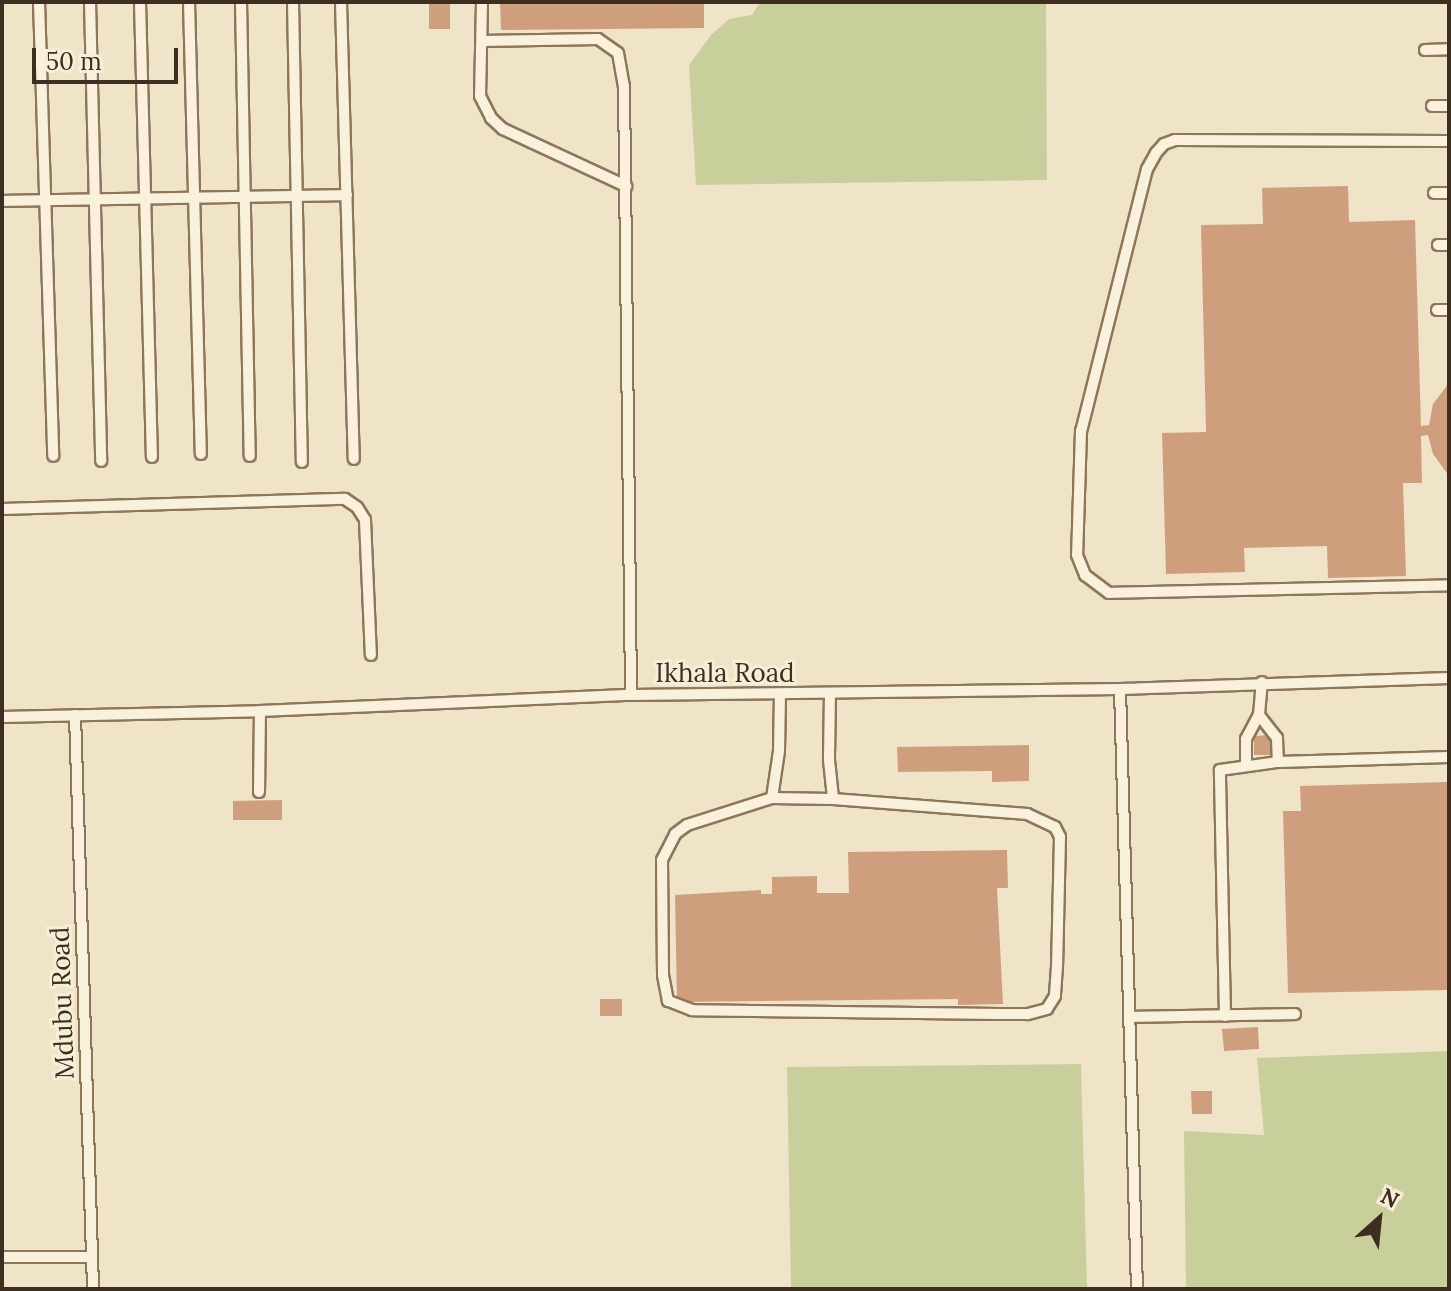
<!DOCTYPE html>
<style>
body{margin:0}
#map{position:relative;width:1451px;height:1291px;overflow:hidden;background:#f0e4c8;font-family:Lora,serif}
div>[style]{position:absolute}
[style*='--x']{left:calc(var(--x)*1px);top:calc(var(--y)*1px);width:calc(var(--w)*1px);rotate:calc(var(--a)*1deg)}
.green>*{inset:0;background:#c9cf9b}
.building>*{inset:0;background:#cf9f7d}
.roads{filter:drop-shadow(2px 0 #8d765c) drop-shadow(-2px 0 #8d765c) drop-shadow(0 2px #8d765c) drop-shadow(0 -2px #8d765c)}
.lane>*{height:10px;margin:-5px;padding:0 5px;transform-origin:5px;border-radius:5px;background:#faf1dc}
span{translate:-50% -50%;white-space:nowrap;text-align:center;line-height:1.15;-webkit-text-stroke:6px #f7eed8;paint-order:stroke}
.street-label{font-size:26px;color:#3d2e20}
.frame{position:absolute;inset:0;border:4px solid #3d2e20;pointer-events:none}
.north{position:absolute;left:1339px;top:1179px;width:80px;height:80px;-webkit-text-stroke:6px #f7eed8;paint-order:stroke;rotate:27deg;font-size:22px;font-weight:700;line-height:32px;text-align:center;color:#3d2e20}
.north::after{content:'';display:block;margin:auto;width:28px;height:36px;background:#3d2e20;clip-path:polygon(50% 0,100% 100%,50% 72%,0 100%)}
.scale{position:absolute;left:32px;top:48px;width:146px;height:36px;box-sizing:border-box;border:4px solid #3d2e20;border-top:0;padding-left:10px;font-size:24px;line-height:28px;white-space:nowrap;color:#3d2e20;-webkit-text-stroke:6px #f7eed8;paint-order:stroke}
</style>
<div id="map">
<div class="green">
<i style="clip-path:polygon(760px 2px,1046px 2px,1047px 180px,696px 185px,689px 65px,711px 35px,729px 19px,752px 15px)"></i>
<i style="clip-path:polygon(1449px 1051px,1449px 1289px,1186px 1289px,1184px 1131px,1264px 1135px,1257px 1058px)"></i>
<i style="clip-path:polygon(1081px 1064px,1087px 1289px,791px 1289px,787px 1067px)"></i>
</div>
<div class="building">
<i style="clip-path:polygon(429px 2px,450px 2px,450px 29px,429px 29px)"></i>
<i style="clip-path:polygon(500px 2px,704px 2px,704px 28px,501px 30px)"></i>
<i style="clip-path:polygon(1348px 186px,1349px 222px,1415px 220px,1421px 426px,1429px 425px,1433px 404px,1449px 383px,1449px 476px,1433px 454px,1428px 435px,1421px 436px,1422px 483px,1403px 483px,1406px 576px,1328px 578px,1327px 546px,1244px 548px,1245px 572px,1166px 574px,1162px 433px,1206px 432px,1201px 225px,1263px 224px,1262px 188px)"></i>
<i style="clip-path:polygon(1272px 735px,1272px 755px,1254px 755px,1254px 736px)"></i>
<i style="clip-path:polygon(1029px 745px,1029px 781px,992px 782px,992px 771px,898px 772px,897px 747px)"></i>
<i style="clip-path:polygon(1449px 782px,1449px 990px,1288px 993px,1283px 811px,1301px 811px,1300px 786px)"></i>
<i style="clip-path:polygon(282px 800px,282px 820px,233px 820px,233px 801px)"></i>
<i style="clip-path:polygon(1007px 850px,1008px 888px,997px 888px,1003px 1004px,958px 1005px,958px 999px,677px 1002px,675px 895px,761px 890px,761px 894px,772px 894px,772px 877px,817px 876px,817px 893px,849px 893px,848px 852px)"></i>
<i style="clip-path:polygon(600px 999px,622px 999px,622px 1016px,600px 1016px)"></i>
<i style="clip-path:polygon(1258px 1027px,1259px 1049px,1224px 1051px,1222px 1029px)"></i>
<i style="clip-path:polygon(1191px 1091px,1212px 1091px,1212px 1114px,1192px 1114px)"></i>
</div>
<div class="roads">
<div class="lane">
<i style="--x:39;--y:2;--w:454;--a:88.2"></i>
<i style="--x:90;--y:2;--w:459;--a:88.6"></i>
<i style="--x:140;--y:2;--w:455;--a:88.5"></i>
<i style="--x:189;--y:2;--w:452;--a:88.5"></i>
<i style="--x:241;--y:2;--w:454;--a:88.9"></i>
<i style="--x:293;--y:2;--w:460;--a:88.9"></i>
<i style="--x:341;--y:2;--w:457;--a:88.4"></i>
<i style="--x:482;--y:2;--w:94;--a:91.2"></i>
<i style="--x:480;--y:96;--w:25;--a:63"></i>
<i style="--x:491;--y:118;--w:16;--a:43"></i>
<i style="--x:503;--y:129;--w:136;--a:24.9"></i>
<i style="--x:482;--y:41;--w:116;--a:-1"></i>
<i style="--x:598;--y:39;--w:24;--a:35"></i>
<i style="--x:618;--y:53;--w:34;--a:80"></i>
<i style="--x:624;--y:86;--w:609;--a:89.34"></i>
<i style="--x:1425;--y:50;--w:24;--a:-2"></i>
<i style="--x:1432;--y:106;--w:17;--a:0"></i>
<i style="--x:1449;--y:141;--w:274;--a:-179.8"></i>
<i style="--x:1175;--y:140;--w:12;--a:160"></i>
<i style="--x:1164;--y:144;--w:12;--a:132"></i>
<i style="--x:1156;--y:153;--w:18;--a:119"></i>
<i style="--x:1147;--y:169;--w:270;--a:104.1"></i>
<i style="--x:1081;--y:431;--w:124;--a:91.8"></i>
<i style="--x:1077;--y:555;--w:22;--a:68"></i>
<i style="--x:1085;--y:575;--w:30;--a:37"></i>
<i style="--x:1109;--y:593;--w:340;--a:-1.3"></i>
<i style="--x:1434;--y:193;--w:15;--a:0"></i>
<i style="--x:2;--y:201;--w:345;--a:-1"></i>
<i style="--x:1438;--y:245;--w:11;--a:0"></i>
<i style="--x:1437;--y:310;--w:12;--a:0"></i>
<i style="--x:2;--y:509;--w:343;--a:-1.7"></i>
<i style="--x:345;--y:499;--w:14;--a:34"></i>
<i style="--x:357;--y:507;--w:15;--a:58"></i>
<i style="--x:365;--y:520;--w:135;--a:87.5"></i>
<i style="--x:1120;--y:689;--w:600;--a:88.38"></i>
<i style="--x:830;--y:694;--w:66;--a:90.9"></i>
<i style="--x:829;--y:760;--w:39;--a:84"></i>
<i style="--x:833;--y:799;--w:195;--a:4.4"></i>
<i style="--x:1027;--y:814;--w:31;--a:25"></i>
<i style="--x:1055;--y:827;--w:11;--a:63"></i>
<i style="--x:1060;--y:837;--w:129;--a:91.3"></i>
<i style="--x:1057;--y:966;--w:30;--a:94"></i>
<i style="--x:1055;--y:996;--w:15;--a:122"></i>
<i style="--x:1047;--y:1009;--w:20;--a:165"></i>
<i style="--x:1028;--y:1014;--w:28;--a:180"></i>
<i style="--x:1000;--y:1014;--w:308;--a:-179.3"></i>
<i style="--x:692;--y:1010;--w:26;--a:-159"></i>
<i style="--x:668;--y:1001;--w:26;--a:-101"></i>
<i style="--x:663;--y:975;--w:115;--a:-90.5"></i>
<i style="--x:662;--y:860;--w:29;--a:-63"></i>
<i style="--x:675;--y:834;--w:15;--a:-37"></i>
<i style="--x:687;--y:825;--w:89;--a:-17.6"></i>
<i style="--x:772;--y:798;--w:61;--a:0.9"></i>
<i style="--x:75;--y:715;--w:574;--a:88.2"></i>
<i style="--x:1259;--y:715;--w:29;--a:52"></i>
<i style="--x:1277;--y:738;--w:24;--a:88"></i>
<i style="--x:2;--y:717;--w:258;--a:-1.3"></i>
<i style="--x:260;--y:711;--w:371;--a:-2.5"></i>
<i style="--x:631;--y:695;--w:489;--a:-0.7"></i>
<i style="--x:1120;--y:689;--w:329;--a:-1.9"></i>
<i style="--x:1246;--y:764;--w:25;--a:-90"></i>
<i style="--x:1246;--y:739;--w:27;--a:-62"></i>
<i style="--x:1259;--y:715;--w:33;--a:-85"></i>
<i style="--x:259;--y:792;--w:81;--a:-89.3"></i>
<i style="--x:772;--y:798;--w:48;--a:-81.5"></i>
<i style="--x:779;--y:751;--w:56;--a:-89"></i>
<i style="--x:1225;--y:1016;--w:246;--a:-91.2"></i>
<i style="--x:1220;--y:770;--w:59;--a:-7.9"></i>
<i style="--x:1278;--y:762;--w:171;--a:-1.7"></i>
<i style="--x:1130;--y:1017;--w:165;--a:-1"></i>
<i style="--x:2;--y:1257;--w:90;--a:0"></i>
</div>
</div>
<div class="street-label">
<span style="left:725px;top:673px">Ikhala Road</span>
<span style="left:62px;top:1003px;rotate:-92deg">Mdubu Road</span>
</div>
<div class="frame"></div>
<div class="north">N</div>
<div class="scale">50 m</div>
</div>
